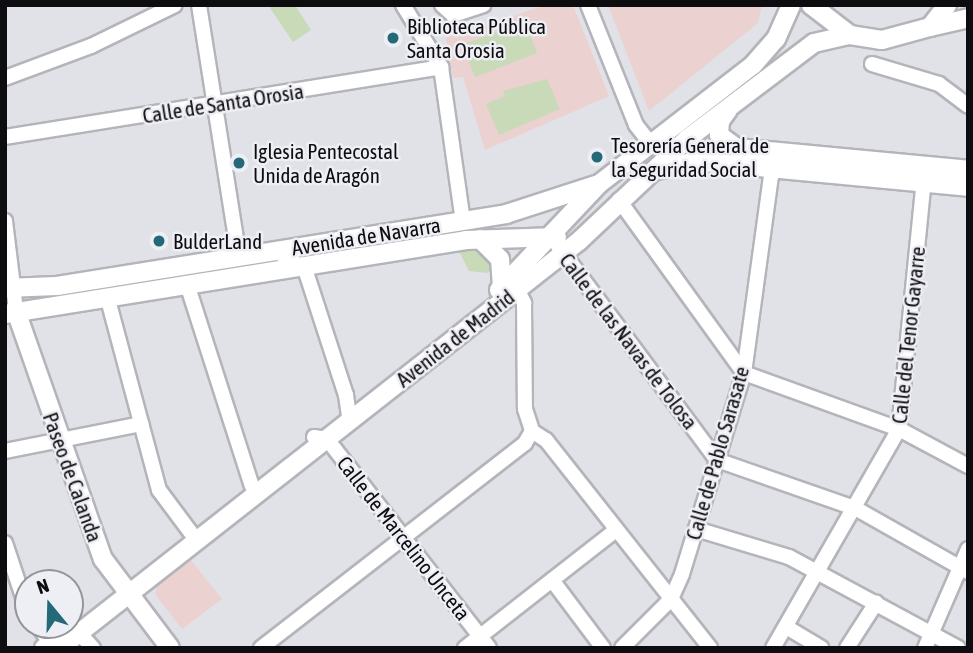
<!DOCTYPE html>
<meta charset="utf-8">
<style>
body{margin:0}
#map{position:relative;width:973px;height:653px;overflow:hidden;background:#e1e1e8;font-family:"Asap Condensed",sans-serif}
div>[style]{position:absolute}
[style*='--x']{left:calc(var(--x)*1px);top:calc(var(--y)*1px);width:calc(var(--w)*1px);rotate:calc(var(--a)*1deg)}
.education>*{inset:0;background:#ebd1cf}
.green>*{inset:0;background:#c8dab7}
.roads{filter:drop-shadow(2px 0 #b4b4bb) drop-shadow(-2px 0 #b4b4bb) drop-shadow(0 2px #b4b4bb) drop-shadow(0 -2px #b4b4bb)}
.minor>*{height:14px;margin:-7px;padding:0 7px;transform-origin:7px;border-radius:7px;background:#fff}
.major>*{height:18px;margin:-9px;padding:0 9px;transform-origin:9px;border-radius:9px;background:#fff}
.dots>*{width:19px;height:19px;translate:-50% -50%;box-sizing:border-box;border:4px solid #eeeef5;border-radius:50%}
span{translate:-50% -50%;white-space:nowrap;text-align:center;line-height:1.15;-webkit-text-stroke:5px #eeeef5;paint-order:stroke}
.poi-label{font-size:21px;color:#0d0d0f}
.left{translate:0 -50%;text-align:left}
.street-label{font-size:21px;color:#0d0d0f}
.frame{position:absolute;inset:0;border:7px solid #0d0d0f;pointer-events:none}
.north{position:absolute;left:14px;top:569px;width:70px;height:70px;box-sizing:border-box;background:#eeeef5;border:2px solid #949499;border-radius:50%;rotate:341deg;font-size:19px;font-weight:700;line-height:28px;text-align:center;color:#0d0d0f}
.north::after{content:'';display:block;margin:auto;width:24px;height:32px;background:#236978;clip-path:polygon(50% 0,100% 100%,50% 72%,0 100%)}
</style>
<div id="map">
<div class="education">
<i style="clip-path:polygon(546px 5px,573px 5px,609px 96px,485px 150px,463px 77px,453px 78px,446px 38px)"></i>
<i style="clip-path:polygon(608px 5px,762px 5px,758px 23px,649px 111px)"></i>
<i style="clip-path:polygon(190px 559px,222px 599px,182px 629px,155px 594px,157px 584px)"></i>
</div>
<div class="green">
<i style="clip-path:polygon(274px 5px,295px 5px,311px 30px,293px 42px,270px 8px)"></i>
<i style="clip-path:polygon(525px 21px,537px 53px,475px 77px,462px 45px)"></i>
<i style="clip-path:polygon(547px 79px,560px 109px,499px 135px,486px 104px,505px 96px,503px 91px)"></i>
<i style="clip-path:polygon(474px 246px,497px 264px,487px 273px,469px 271px,457px 247px)"></i>
</div>
<div class="roads">
<div class="minor">
<i style="--x:199;--y:5;--w:255;--a:81"></i>
<i style="--x:403;--y:5;--w:73;--a:58.5"></i>
<i style="--x:441;--y:67;--w:156;--a:81.9"></i>
<i style="--x:442;--y:5;--w:15;--a:42"></i>
<i style="--x:453;--y:15;--w:32;--a:-18"></i>
<i style="--x:588;--y:5;--w:129;--a:68.2"></i>
<i style="--x:636;--y:125;--w:24;--a:52"></i>
<i style="--x:872;--y:64;--w:70;--a:16.6"></i>
<i style="--x:939;--y:84;--w:36;--a:37"></i>
<i style="--x:5;--y:78;--w:92;--a:-20.4"></i>
<i style="--x:91;--y:46;--w:93;--a:-26"></i>
<i style="--x:5;--y:137;--w:442;--a:-9.1"></i>
<i style="--x:619;--y:200;--w:213;--a:54.2"></i>
<i style="--x:744;--y:373;--w:165;--a:19.9"></i>
<i style="--x:899;--y:429;--w:78;--a:28.2"></i>
<i style="--x:5;--y:221;--w:91;--a:83"></i>
<i style="--x:558;--y:246;--w:267;--a:53.4"></i>
<i style="--x:717;--y:460;--w:146;--a:19.2"></i>
<i style="--x:855;--y:508;--w:130;--a:29.5"></i>
<i style="--x:276;--y:251;--w:34;--a:32"></i>
<i style="--x:305;--y:269;--w:133;--a:72"></i>
<i style="--x:346;--y:395;--w:27;--a:82"></i>
<i style="--x:187;--y:284;--w:212;--a:72.2"></i>
<i style="--x:517;--y:289;--w:16;--a:63"></i>
<i style="--x:524;--y:303;--w:106;--a:89.5"></i>
<i style="--x:525;--y:409;--w:23;--a:72"></i>
<i style="--x:107;--y:296;--w:201;--a:75"></i>
<i style="--x:159;--y:490;--w:54;--a:53.3"></i>
<i style="--x:532;--y:431;--w:17;--a:33"></i>
<i style="--x:546;--y:440;--w:265;--a:51.7"></i>
<i style="--x:314;--y:437;--w:13;--a:9"></i>
<i style="--x:327;--y:439;--w:264;--a:52.2"></i>
<i style="--x:5;--y:451;--w:139;--a:-11.2"></i>
<i style="--x:696;--y:529;--w:97;--a:16.8"></i>
<i style="--x:789;--y:557;--w:192;--a:28.3"></i>
<i style="--x:5;--y:543;--w:73;--a:71.6"></i>
<i style="--x:552;--y:580;--w:85;--a:53.1"></i>
<i style="--x:38;--y:625;--w:22;--a:56"></i>
<i style="--x:73;--y:626;--w:30;--a:48"></i>
<i style="--x:788;--y:628;--w:39;--a:31"></i>
<i style="--x:261;--y:648;--w:334;--a:-37.8"></i>
<i style="--x:525;--y:443;--w:14;--a:-60"></i>
<i style="--x:465;--y:648;--w:192;--a:-38"></i>
<i style="--x:622;--y:648;--w:69;--a:-45"></i>
<i style="--x:671;--y:599;--w:27;--a:-66"></i>
<i style="--x:682;--y:574;--w:210;--a:-72.9"></i>
<i style="--x:744;--y:373;--w:199;--a:-82.2"></i>
<i style="--x:771;--y:176;--w:17;--a:-54"></i>
<i style="--x:773;--y:648;--w:253;--a:-60.1"></i>
<i style="--x:899;--y:429;--w:241;--a:-84.3"></i>
<i style="--x:923;--y:189;--w:15;--a:-110"></i>
<i style="--x:847;--y:648;--w:54;--a:-57.2"></i>
<i style="--x:925;--y:648;--w:108;--a:-66.5"></i>
</div>
<div class="major">
<i style="--x:811;--y:5;--w:49;--a:37.6"></i>
<i style="--x:850;--y:35;--w:32;--a:9"></i>
<i style="--x:882;--y:40;--w:50;--a:-15.2"></i>
<i style="--x:930;--y:27;--w:28;--a:-52"></i>
<i style="--x:930;--y:27;--w:39;--a:-13"></i>
<i style="--x:728;--y:110;--w:14;--a:126"></i>
<i style="--x:720;--y:121;--w:14;--a:94"></i>
<i style="--x:719;--y:135;--w:22;--a:36"></i>
<i style="--x:737;--y:148;--w:232;--a:5.4"></i>
<i style="--x:657;--y:170;--w:39;--a:-13"></i>
<i style="--x:695;--y:161;--w:274;--a:5.4"></i>
<i style="--x:480;--y:239;--w:28;--a:45"></i>
<i style="--x:500;--y:259;--w:30;--a:86"></i>
<i style="--x:5;--y:288;--w:52;--a:-2.2"></i>
<i style="--x:57;--y:286;--w:455;--a:-9.1"></i>
<i style="--x:506;--y:214;--w:94;--a:-18"></i>
<i style="--x:499;--y:290;--w:146;--a:-46.7"></i>
<i style="--x:599;--y:184;--w:195;--a:-37.7"></i>
<i style="--x:753;--y:65;--w:35;--a:-49"></i>
<i style="--x:776;--y:39;--w:37;--a:-66"></i>
<i style="--x:16;--y:311;--w:263;--a:70.7"></i>
<i style="--x:103;--y:559;--w:111;--a:53"></i>
<i style="--x:5;--y:314;--w:467;--a:-9.1"></i>
<i style="--x:466;--y:240;--w:91;--a:-1.9"></i>
<i style="--x:44;--y:648;--w:29;--a:-38"></i>
<i style="--x:60;--y:648;--w:660;--a:-38.1"></i>
<i style="--x:579;--y:241;--w:149;--a:-43.4"></i>
<i style="--x:687;--y:139;--w:159;--a:-37.1"></i>
<i style="--x:814;--y:43;--w:37;--a:-13"></i>
</div>
</div>
<div class="dots">
<i style="left:393px;top:38px;background:#236978"></i>
<i style="left:597px;top:157px;background:#236978"></i>
<i style="left:239px;top:163px;background:#236978"></i>
<i style="left:159px;top:241px;background:#236978"></i>
</div>
<div class="poi-label">
<span class="left" style="left:407px;top:38px">Biblioteca Pública<br>Santa Orosia</span>
<span class="left" style="left:611px;top:157px">Tesorería General de<br>la Seguridad Social</span>
<span class="left" style="left:253px;top:163px">Iglesia Pentecostal<br>Unida de Aragón</span>
<span class="left" style="left:173px;top:241px">BulderLand</span>
</div>
<div class="street-label">
<span style="left:223px;top:103px;rotate:-9deg">Calle de Santa Orosia</span>
<span style="left:366px;top:236px;rotate:-9deg">Avenida de Navarra</span>
<span style="left:908px;top:335px;rotate:-84deg">Calle del Tenor Gayarre</span>
<span style="left:455px;top:338px;rotate:-38deg">Avenida de Madrid</span>
<span style="left:629px;top:341px;rotate:53deg">Calle de las Navas de Tolosa</span>
<span style="left:717px;top:453px;rotate:-74deg">Calle de Pablo Sarasate</span>
<span style="left:73px;top:477px;rotate:70deg">Paseo de Calanda</span>
<span style="left:404px;top:538px;rotate:52deg">Calle de Marcelino Unceta</span>
</div>
<div class="frame"></div>
<div class="north">N</div>
</div>
